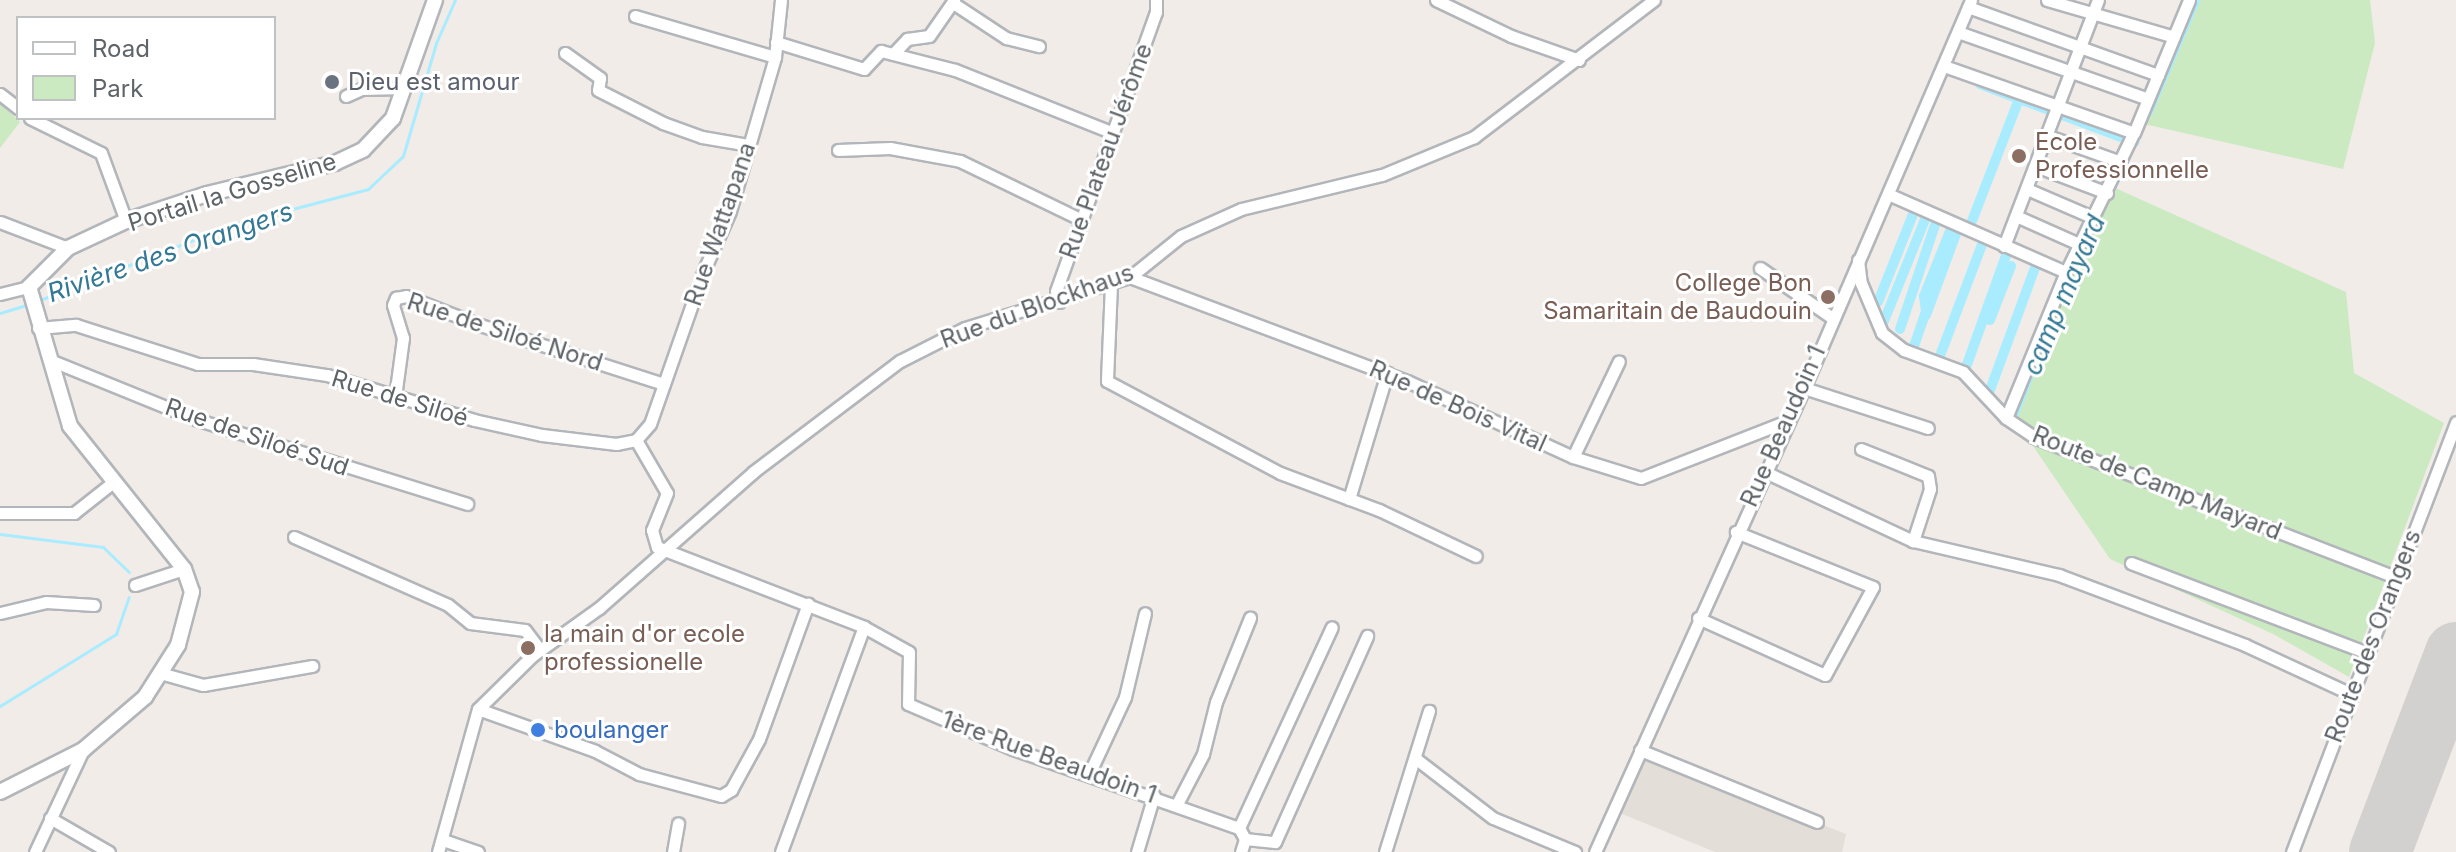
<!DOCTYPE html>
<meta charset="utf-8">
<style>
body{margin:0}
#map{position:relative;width:2456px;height:852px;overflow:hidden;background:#f1ece7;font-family:Inter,sans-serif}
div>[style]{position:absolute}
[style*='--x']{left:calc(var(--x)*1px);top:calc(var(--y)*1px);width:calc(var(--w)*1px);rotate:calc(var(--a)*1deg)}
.education>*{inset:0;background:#e3ded7}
.green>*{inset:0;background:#cbeac2}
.stream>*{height:3px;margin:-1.5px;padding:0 1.5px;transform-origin:1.5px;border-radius:1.5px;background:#a9ecff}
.canal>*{height:10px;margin:-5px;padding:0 5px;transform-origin:5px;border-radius:5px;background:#a9ecff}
.runway>*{height:62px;margin:-31px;padding:0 31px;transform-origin:31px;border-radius:31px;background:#d3d1cf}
.roads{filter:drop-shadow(2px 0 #b2b6ba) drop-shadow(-2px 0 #b2b6ba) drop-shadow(0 2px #b2b6ba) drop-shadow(0 -2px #b2b6ba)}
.minor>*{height:11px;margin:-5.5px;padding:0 5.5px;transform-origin:5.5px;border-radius:5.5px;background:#fff}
.tertiary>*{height:14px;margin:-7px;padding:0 7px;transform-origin:7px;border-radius:7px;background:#fff}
.dots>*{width:22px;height:22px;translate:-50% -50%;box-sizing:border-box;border:4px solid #fff;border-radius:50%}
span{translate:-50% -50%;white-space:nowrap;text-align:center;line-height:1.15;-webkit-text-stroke:6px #fff;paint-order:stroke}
.worship-label{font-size:24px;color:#5b616d}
.left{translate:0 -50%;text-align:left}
.education-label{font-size:24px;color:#785e54}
.right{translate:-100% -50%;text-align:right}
.street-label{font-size:24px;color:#5e6468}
.shop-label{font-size:24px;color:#366cbe}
.water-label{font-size:26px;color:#337894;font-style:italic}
.legend{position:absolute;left:16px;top:16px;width:260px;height:104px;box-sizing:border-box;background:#fff;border:2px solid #bfc1c3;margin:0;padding:10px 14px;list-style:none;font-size:24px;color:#5e6468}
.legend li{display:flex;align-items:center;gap:16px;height:40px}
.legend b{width:40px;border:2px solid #bfc1c3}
</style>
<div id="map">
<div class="education">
<i style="clip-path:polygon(1647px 754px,1846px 834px,1842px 852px,1715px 852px,1620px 813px)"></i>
</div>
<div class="green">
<i style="clip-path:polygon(2193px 0,2370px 0,2375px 43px,2343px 169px,2144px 124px)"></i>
<i style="clip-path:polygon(0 103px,20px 122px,0 148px)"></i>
<i style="clip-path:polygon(2113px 187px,2346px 292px,2354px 373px,2444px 423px,2349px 677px,2273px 634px,2110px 559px,2014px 418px,2071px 274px)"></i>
</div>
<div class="stream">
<i style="--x:40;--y:300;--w:205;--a:-21.4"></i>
<i style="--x:231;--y:225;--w:142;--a:-14.7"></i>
<i style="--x:368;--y:189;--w:48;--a:-43.3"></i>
<i style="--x:403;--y:156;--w:118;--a:-73.7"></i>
<i style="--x:436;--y:43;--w:47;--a:-66.2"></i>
<i style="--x:0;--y:313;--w:30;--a:-17"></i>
<i style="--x:0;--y:534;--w:104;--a:7.2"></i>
<i style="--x:103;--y:547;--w:36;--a:44"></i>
<i style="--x:0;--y:706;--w:137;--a:-31.8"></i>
<i style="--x:116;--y:634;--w:39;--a:-71"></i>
</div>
<div class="canal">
<i style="--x:1980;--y:84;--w:165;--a:20.6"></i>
<i style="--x:2148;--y:112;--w:121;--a:-67.2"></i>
<i style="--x:1972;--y:221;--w:131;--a:-68.9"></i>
<i style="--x:1878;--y:302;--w:97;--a:-68.2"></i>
<i style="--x:1926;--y:315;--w:90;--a:-69.7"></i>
<i style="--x:1990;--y:320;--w:58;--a:-68.7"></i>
<i style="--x:1884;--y:321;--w:112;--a:-68"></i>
<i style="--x:1900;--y:329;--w:113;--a:-71.4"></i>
<i style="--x:1912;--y:352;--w:43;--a:-71.1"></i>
<i style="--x:1926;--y:311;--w:15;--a:-98"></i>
<i style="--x:1924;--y:296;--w:72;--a:-68.1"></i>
<i style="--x:1938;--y:361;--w:127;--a:-69.3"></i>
<i style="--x:1965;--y:370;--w:124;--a:-70.3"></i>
<i style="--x:1990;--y:390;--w:133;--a:-69.8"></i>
<i style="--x:2013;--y:416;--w:41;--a:-68.5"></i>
</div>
<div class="runway">
<i style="--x:2380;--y:852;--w:213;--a:-69.1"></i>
</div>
<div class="roads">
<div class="minor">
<i style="--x:1436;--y:0;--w:83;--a:25.6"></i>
<i style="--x:1511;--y:36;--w:72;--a:19.4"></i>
<i style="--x:2047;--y:0;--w:132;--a:16.2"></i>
<i style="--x:953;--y:3;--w:64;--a:33.4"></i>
<i style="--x:1006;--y:38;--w:34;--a:14"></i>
<i style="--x:1968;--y:7;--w:202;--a:19.7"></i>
<i style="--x:635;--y:16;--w:146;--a:16.3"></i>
<i style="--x:1958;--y:32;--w:201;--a:19.4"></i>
<i style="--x:776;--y:42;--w:92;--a:17.1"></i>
<i style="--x:864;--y:69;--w:25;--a:-47"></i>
<i style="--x:881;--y:51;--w:76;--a:14.4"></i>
<i style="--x:955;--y:70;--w:168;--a:21.7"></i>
<i style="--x:565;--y:53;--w:43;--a:35.5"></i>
<i style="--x:600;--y:78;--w:12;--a:99"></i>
<i style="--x:598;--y:90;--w:73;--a:26.9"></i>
<i style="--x:663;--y:123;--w:41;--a:19.7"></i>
<i style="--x:702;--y:137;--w:48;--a:9.7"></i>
<i style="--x:893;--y:54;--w:21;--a:-47"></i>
<i style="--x:907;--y:39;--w:22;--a:-8"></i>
<i style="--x:929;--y:36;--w:44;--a:-55.2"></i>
<i style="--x:1944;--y:66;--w:201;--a:19.4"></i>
<i style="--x:2134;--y:133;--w:144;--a:-67.5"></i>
<i style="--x:0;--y:94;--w:23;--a:38"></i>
<i style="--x:346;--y:96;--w:17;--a:-24"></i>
<i style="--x:362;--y:89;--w:41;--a:-1.4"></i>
<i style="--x:30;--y:118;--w:79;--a:26.2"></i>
<i style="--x:101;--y:153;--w:72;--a:69.8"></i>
<i style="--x:2048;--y:136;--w:77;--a:19.6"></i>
<i style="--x:838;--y:150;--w:52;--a:-2.2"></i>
<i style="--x:890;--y:148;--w:71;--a:10.5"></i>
<i style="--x:960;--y:161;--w:133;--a:25.8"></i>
<i style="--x:2036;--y:166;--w:76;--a:20.8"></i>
<i style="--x:2027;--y:189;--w:71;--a:23.3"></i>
<i style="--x:1888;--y:194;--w:194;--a:23.7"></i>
<i style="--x:2016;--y:216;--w:69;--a:24"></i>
<i style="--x:0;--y:222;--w:73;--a:20.9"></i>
<i style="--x:2004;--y:246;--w:263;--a:-69.1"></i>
<i style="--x:1858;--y:260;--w:23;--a:83"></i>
<i style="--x:1861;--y:283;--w:54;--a:67.2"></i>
<i style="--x:1882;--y:333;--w:28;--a:38"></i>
<i style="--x:1904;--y:350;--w:63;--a:20.4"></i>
<i style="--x:1963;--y:372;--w:63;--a:46.9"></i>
<i style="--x:2006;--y:418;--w:34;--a:34"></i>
<i style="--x:2034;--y:437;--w:385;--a:21.2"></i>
<i style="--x:1760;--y:268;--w:86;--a:34.6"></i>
<i style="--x:1130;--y:277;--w:296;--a:20.6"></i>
<i style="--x:1407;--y:381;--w:183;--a:24.6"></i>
<i style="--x:1573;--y:457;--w:71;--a:17.2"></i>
<i style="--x:1641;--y:478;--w:155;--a:-21.3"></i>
<i style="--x:1111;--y:284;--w:97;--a:92.4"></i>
<i style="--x:1107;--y:381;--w:196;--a:28"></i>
<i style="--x:1280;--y:473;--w:106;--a:20.5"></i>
<i style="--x:1379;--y:510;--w:107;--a:25.4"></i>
<i style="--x:0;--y:294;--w:30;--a:-14"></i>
<i style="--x:1059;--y:302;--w:11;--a:-105"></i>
<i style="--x:1056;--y:291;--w:296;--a:-70.3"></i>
<i style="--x:1156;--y:12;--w:12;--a:-90"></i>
<i style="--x:38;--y:328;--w:38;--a:-5"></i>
<i style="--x:76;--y:325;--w:128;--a:17.7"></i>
<i style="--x:198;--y:364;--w:55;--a:0"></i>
<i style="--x:253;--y:364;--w:75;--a:8.5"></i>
<i style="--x:327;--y:375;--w:154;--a:17"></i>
<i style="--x:474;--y:420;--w:70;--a:12.4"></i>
<i style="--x:542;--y:435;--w:75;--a:6.9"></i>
<i style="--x:616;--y:444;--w:20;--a:-11"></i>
<i style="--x:50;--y:360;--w:160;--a:22.1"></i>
<i style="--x:198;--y:420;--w:282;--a:17.3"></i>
<i style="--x:1804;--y:388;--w:130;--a:17.9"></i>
<i style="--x:395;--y:397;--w:60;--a:-82.3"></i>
<i style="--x:403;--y:338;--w:34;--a:-107"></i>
<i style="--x:393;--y:305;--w:8;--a:-67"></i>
<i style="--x:396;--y:298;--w:10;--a:-11"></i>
<i style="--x:406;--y:296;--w:79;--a:21.4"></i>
<i style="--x:480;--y:325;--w:193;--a:17.8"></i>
<i style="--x:2006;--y:418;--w:158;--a:-67.7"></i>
<i style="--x:2066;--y:272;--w:151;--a:-64.1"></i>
<i style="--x:636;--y:440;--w:61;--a:59.7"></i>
<i style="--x:667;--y:493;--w:40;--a:112"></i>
<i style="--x:652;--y:530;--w:18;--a:74"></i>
<i style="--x:657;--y:547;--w:222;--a:21.1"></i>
<i style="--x:864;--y:627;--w:51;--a:29.1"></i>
<i style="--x:909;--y:652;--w:52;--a:91.1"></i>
<i style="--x:908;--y:704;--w:114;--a:23.2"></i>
<i style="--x:1013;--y:749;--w:239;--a:19.3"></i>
<i style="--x:1239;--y:828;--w:13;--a:61"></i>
<i style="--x:1245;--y:839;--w:14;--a:107"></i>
<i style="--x:636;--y:440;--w:21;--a:-49"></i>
<i style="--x:650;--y:424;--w:163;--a:-70.7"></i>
<i style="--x:704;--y:270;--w:64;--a:-66.2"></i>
<i style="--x:730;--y:211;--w:160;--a:-73.7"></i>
<i style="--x:775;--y:57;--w:57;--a:-84"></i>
<i style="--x:1861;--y:449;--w:72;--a:21.9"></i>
<i style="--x:1928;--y:476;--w:13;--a:81"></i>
<i style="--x:1930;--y:489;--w:55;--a:108.1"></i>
<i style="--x:1573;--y:457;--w:106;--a:-64.4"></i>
<i style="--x:1763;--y:471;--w:166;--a:25"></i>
<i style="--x:1913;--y:541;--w:150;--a:13.1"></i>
<i style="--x:2059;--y:575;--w:199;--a:20.6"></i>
<i style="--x:2245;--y:645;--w:115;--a:24.8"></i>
<i style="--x:1349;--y:499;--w:132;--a:-73.2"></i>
<i style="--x:0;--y:513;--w:74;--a:0"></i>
<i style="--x:74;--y:513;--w:48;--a:-38.3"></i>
<i style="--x:294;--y:537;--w:168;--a:23.8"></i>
<i style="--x:448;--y:605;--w:28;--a:39"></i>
<i style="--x:470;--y:623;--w:55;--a:7.3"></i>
<i style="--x:525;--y:630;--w:25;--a:53"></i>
<i style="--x:2131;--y:563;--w:250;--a:20.8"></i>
<i style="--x:135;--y:585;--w:52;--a:-18.1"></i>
<i style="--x:0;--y:613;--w:47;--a:-13.4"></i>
<i style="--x:46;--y:602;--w:48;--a:3.6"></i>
<i style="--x:1698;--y:618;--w:139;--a:24.2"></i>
<i style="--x:1825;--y:675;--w:100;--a:-61.4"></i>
<i style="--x:1873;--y:587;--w:148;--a:-158.1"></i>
<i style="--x:160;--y:673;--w:45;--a:15.6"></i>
<i style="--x:203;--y:685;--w:111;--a:-9.9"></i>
<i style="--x:478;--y:709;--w:124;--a:19.7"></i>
<i style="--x:595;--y:751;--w:50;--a:27.6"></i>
<i style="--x:639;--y:774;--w:85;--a:15"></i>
<i style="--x:721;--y:796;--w:12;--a:-31"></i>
<i style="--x:731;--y:790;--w:58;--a:-61.2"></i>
<i style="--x:759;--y:739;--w:144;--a:-70.1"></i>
<i style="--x:1640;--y:750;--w:191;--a:22.1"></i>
<i style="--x:1415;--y:758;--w:98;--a:37.6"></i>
<i style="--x:1493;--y:818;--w:89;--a:22.5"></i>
<i style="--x:1089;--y:774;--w:85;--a:-64.9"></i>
<i style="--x:1125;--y:697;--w:86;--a:-76.6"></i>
<i style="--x:1178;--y:802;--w:54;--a:-62.5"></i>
<i style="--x:1203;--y:754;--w:54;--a:-76"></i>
<i style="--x:1216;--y:702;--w:91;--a:-68"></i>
<i style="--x:50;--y:818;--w:68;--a:30"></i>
<i style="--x:1239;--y:828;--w:221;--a:-65.2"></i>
<i style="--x:1245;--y:839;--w:30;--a:6"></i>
<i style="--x:1275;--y:842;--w:226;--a:-65.9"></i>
<i style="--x:443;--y:840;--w:37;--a:19"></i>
<i style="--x:35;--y:852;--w:113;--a:-64.8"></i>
<i style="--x:438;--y:852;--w:148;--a:-74.4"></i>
<i style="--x:478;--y:709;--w:77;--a:-44.5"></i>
<i style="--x:533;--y:655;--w:81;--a:-35.5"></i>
<i style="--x:599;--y:608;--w:205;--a:-41.4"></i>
<i style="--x:753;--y:472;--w:184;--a:-37.1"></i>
<i style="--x:900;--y:361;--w:73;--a:-26.9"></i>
<i style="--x:965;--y:328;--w:173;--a:-17.2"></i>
<i style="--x:1130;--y:277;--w:65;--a:-38.8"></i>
<i style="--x:1181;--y:236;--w:66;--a:-24.2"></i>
<i style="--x:1241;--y:209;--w:145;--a:-13.6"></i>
<i style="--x:1382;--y:175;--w:100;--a:-22.4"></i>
<i style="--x:1474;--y:137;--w:226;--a:-37.3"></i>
<i style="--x:673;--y:852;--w:29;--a:-80"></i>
<i style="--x:781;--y:852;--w:240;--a:-69.8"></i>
<i style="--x:1137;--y:852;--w:59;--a:-73.4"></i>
<i style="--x:1385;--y:852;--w:148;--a:-72.7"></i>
<i style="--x:1595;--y:852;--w:509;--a:-65.75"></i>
<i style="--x:1804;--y:388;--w:422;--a:-66.7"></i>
<i style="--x:2292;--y:852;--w:460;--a:-69.1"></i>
</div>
<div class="tertiary">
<i style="--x:0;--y:792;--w:93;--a:-26.8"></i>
<i style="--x:83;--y:750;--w:82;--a:-40.5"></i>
<i style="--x:145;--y:697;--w:62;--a:-57.6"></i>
<i style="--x:178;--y:645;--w:55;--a:-75.2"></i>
<i style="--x:192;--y:592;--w:24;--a:-109"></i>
<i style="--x:184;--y:569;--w:183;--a:-128.6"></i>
<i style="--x:70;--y:426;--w:145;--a:-106.4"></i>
<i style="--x:29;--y:287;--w:55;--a:-45"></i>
<i style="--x:68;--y:248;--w:64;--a:-25"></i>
<i style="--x:126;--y:221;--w:85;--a:-18.4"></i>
<i style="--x:207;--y:194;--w:132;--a:-13.6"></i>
<i style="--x:335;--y:163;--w:31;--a:-25"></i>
<i style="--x:363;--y:150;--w:44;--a:-46.8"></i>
<i style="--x:393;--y:118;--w:125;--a:-70.4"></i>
</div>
</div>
<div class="dots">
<i style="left:332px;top:82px;background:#6b7280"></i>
<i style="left:2019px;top:156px;background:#8d6e63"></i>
<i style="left:1828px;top:297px;background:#8d6e63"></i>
<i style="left:528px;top:648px;background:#8d6e63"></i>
<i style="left:538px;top:730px;background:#3f7fe0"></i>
</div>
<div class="worship-label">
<span class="left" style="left:348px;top:82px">Dieu est amour</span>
</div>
<div class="education-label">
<span class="left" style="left:2035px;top:156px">Ecole<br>Professionnelle</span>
<span class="right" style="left:1812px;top:297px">College Bon<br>Samaritain de Baudouin</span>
<span class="left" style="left:544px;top:648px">la main d'or ecole<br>professionelle</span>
</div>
<div class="street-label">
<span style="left:1106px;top:151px;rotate:-70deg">Rue Plateau Jérôme</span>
<span style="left:232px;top:192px;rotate:-17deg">Portail la Gosseline</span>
<span style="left:720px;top:224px;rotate:-71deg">Rue Wattapana</span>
<span style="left:1037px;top:306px;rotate:-20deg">Rue du Blockhaus</span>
<span style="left:505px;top:332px;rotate:18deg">Rue de Siloé Nord</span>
<span style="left:400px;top:398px;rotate:17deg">Rue de Siloé</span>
<span style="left:1458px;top:406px;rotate:24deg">Rue de Bois Vital</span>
<span style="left:1783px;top:426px;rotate:-66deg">Rue Beaudoin 1</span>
<span style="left:257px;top:437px;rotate:19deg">Rue de Siloé Sud</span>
<span style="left:2157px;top:483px;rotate:22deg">Route de Camp Mayard</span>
<span style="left:2373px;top:636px;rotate:-69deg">Route des Orangers</span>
<span style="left:1049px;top:757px;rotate:20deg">1ère Rue Beaudoin 1</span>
</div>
<div class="shop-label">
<span class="left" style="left:554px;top:730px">boulanger</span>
</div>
<div class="water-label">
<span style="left:170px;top:252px;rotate:-19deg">Rivière des Orangers</span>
<span style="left:2064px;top:295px;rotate:-67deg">camp mayard</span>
</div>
<ul class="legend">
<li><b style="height:10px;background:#fff"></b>Road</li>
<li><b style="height:22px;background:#cbeac2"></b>Park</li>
</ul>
</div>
